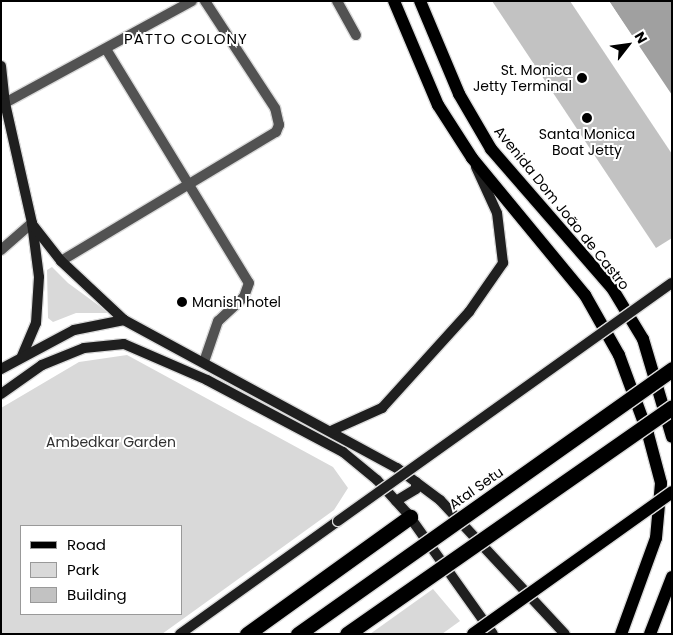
<!DOCTYPE html>
<meta charset="utf-8">
<style>
body{margin:0}
#map{position:relative;width:673px;height:635px;overflow:hidden;background:#fff;font-family:Poppins,sans-serif}
div>[style]{position:absolute}
[style*='--x']{left:calc(var(--x)*1px);top:calc(var(--y)*1px);width:calc(var(--w)*1px);rotate:calc(var(--a)*1deg)}
.green>*{inset:0;background:#d9d9d9}
.water>*{inset:0;background:#a0a0a0}
.pier>*{inset:0;background:#fff}
.building>*{inset:0;background:#c2c2c2}
.roads{filter:drop-shadow(1px 0 #dbdbdb) drop-shadow(-1px 0 #dbdbdb) drop-shadow(0 1px #dbdbdb) drop-shadow(0 -1px #dbdbdb)}
.street>*{height:10px;margin:-5px;padding:0 5px;transform-origin:5px;border-radius:5px;background:#525252}
.secondary>*{height:10px;margin:-5px;padding:0 5px;transform-origin:5px;border-radius:5px;background:#1f1f1f}
.primary>*{height:12px;margin:-6px;padding:0 6px;transform-origin:6px;border-radius:6px;background:#000}
.highway>*{height:15px;margin:-7.5px;padding:0 7.5px;transform-origin:7.5px;border-radius:7.5px;background:#000}
.bridges{filter:drop-shadow(1px 0 #dbdbdb) drop-shadow(-1px 0 #dbdbdb) drop-shadow(0 1px #dbdbdb) drop-shadow(0 -1px #dbdbdb)}
.secondary-bridge>*{height:10px;margin:-5px;padding:0 5px;transform-origin:5px;border-radius:5px;background:#1f1f1f}
.primary-bridge>*{height:12px;margin:-6px;padding:0 6px;transform-origin:6px;border-radius:6px;background:#000}
.highway-bridge>*{height:15px;margin:-7.5px;padding:0 7.5px;transform-origin:7.5px;border-radius:7.5px;background:#000}
.dots>*{width:14px;height:14px;translate:-50% -50%;box-sizing:border-box;border:2px solid #fff;border-radius:50%}
span{translate:-50% -50%;white-space:nowrap;text-align:center;line-height:1.15;-webkit-text-stroke:4px #fff;paint-order:stroke}
.poi-label{font-size:14px;color:#000}
.right{translate:-100% -50%;text-align:right}
.left{translate:0 -50%;text-align:left}
.street-label{font-size:14px;color:#000}
.park-label{font-size:14px;color:#303030}
.neighbourhood-label{font-size:15px;color:#000;letter-spacing:1px}
.frame{position:absolute;inset:0;border:2px solid #000;pointer-events:none}
.legend{position:absolute;left:20px;top:525px;width:162px;height:90px;box-sizing:border-box;background:#fff;border:1px solid #999;margin:0;padding:6px 9px;list-style:none;font-size:15px;color:#000}
.legend li{display:flex;align-items:center;gap:10px;height:25px}
.legend b{width:25px;border:1px solid #999}
.north{position:absolute;left:603px;top:20px;width:50px;height:50px;-webkit-text-stroke:4px #fff;paint-order:stroke;rotate:60deg;font-size:14px;font-weight:700;line-height:20px;text-align:center;color:#000}
.north::after{content:'';display:block;margin:auto;width:18px;height:22px;background:#000;clip-path:polygon(50% 0,100% 100%,50% 72%,0 100%)}
</style>
<div id="map">
<div class="green">
<i style="clip-path:polygon(52px 267px,68px 283px,109px 313px,76px 313px,53px 322px,48px 318px,47px 270px)"></i>
<i style="clip-path:polygon(evenodd,127px 355px,333px 467px,348px 488px,334px 510px,162px 634px,1px 634px,1px 408px,79px 362px,127px 355px,21px 526px,181px 526px,181px 614px,21px 614px,21px 526px)"></i>
<i style="clip-path:polygon(433px 589px,460px 621px,442px 634px,370px 634px)"></i>
</div>
<div class="water">
<i style="clip-path:polygon(609px 1px,672px 1px,672px 96px,672px 95px)"></i>
</div>
<div class="pier">
<i style="clip-path:polygon(606px 1px,609px 1px,672px 98px,670px 97px)"></i>
</div>
<div class="building">
<i style="clip-path:polygon(492px 1px,570px 1px,672px 154px,672px 238px,656px 248px)"></i>
</div>
<div class="roads">
<div class="street">
<i style="--x:337;--y:1;--w:39;--a:61"></i>
<i style="--x:106;--y:49;--w:274;--a:58.6"></i>
<i style="--x:249;--y:283;--w:15;--a:110"></i>
<i style="--x:244;--y:297;--w:35;--a:137"></i>
<i style="--x:218;--y:321;--w:43;--a:108.9"></i>
<i style="--x:5;--y:103;--w:213;--a:-28.6"></i>
<i style="--x:1;--y:250;--w:41;--a:-41.1"></i>
<i style="--x:61;--y:261;--w:251;--a:-31"></i>
<i style="--x:276;--y:132;--w:8;--a:-67"></i>
<i style="--x:279;--y:125;--w:17;--a:-103"></i>
<i style="--x:275;--y:108;--w:128;--a:-123.2"></i>
</div>
<div class="secondary">
<i style="--x:1;--y:66;--w:37;--a:84"></i>
<i style="--x:5;--y:103;--w:123;--a:77.3"></i>
<i style="--x:32;--y:223;--w:54;--a:82.6"></i>
<i style="--x:39;--y:277;--w:46;--a:93.7"></i>
<i style="--x:36;--y:323;--w:36;--a:113"></i>
<i style="--x:32;--y:224;--w:47;--a:51.9"></i>
<i style="--x:61;--y:261;--w:86;--a:43.1"></i>
<i style="--x:1;--y:369;--w:83;--a:-28.1"></i>
<i style="--x:74;--y:330;--w:51;--a:-11.3"></i>
<i style="--x:124;--y:320;--w:311;--a:28.5"></i>
<i style="--x:397;--y:468;--w:54;--a:36.7"></i>
<i style="--x:440;--y:500;--w:183;--a:47"></i>
<i style="--x:1;--y:394;--w:50;--a:-35.3"></i>
<i style="--x:42;--y:365;--w:45;--a:-22"></i>
<i style="--x:84;--y:348;--w:40;--a:-5.7"></i>
<i style="--x:124;--y:344;--w:90;--a:23.4"></i>
<i style="--x:207;--y:380;--w:154;--a:27.9"></i>
<i style="--x:343;--y:452;--w:44;--a:39.5"></i>
<i style="--x:377;--y:480;--w:45;--a:47.7"></i>
<i style="--x:407;--y:513;--w:148;--a:54.6"></i>
<i style="--x:333;--y:430;--w:54;--a:-24.2"></i>
<i style="--x:382;--y:408;--w:130;--a:-47.8"></i>
<i style="--x:469;--y:312;--w:60;--a:-55.2"></i>
<i style="--x:503;--y:263;--w:50;--a:-96.8"></i>
<i style="--x:497;--y:213;--w:51;--a:-114.5"></i>
<i style="--x:396;--y:501;--w:23;--a:-31"></i>
<i style="--x:416;--y:489;--w:7;--a:-90"></i>
<i style="--x:180;--y:634;--w:194;--a:-35.6"></i>
</div>
<div class="primary">
<i style="--x:394;--y:1;--w:113;--a:67.1"></i>
<i style="--x:438;--y:105;--w:63;--a:57.3"></i>
<i style="--x:472;--y:158;--w:178;--a:50.5"></i>
<i style="--x:585;--y:295;--w:69;--a:60.5"></i>
<i style="--x:619;--y:355;--w:84;--a:69.8"></i>
<i style="--x:648;--y:434;--w:51;--a:75.1"></i>
<i style="--x:661;--y:483;--w:55;--a:95.2"></i>
<i style="--x:656;--y:538;--w:102;--a:110"></i>
<i style="--x:420;--y:1;--w:101;--a:67.2"></i>
<i style="--x:459;--y:94;--w:64;--a:59.8"></i>
<i style="--x:491;--y:149;--w:184;--a:49"></i>
<i style="--x:612;--y:288;--w:60;--a:58.7"></i>
<i style="--x:643;--y:339;--w:102;--a:73.5"></i>
<i style="--x:650;--y:634;--w:61;--a:-68.9"></i>
</div>
<div class="highway">
<i style="--x:247;--y:634;--w:201;--a:-35.7"></i>
</div>
</div>
<div class="bridges">
<div class="secondary-bridge">
<i style="--x:338;--y:521;--w:410;--a:-35.5"></i>
</div>
<div class="primary-bridge">
<i style="--x:473;--y:634;--w:244;--a:-35.5"></i>
</div>
<div class="highway-bridge">
<i style="--x:298;--y:634;--w:458;--a:-35.3"></i>
<i style="--x:347;--y:634;--w:396;--a:-34.9"></i>
</div>
</div>
<div class="dots">
<i style="left:582px;top:78px;background:#000"></i>
<i style="left:587px;top:118px;background:#000"></i>
<i style="left:182px;top:302px;background:#000"></i>
</div>
<div class="poi-label">
<span class="right" style="left:572px;top:78px">St. Monica<br>Jetty Terminal</span>
<span style="left:587px;top:142px">Santa Monica<br>Boat Jetty</span>
<span class="left" style="left:192px;top:302px">Manish hotel</span>
</div>
<div class="street-label">
<span style="left:562px;top:208px;rotate:51deg">Avenida Dom João de Castro</span>
<span style="left:476px;top:488px;rotate:-35deg">Atal Setu</span>
</div>
<div class="park-label">
<span style="left:111px;top:442px">Ambedkar Garden</span>
</div>
<div class="neighbourhood-label">
<span style="left:186px;top:39px">PATTO COLONY</span>
</div>
<div class="frame"></div>
<ul class="legend">
<li><b style="height:6px;background:#000"></b>Road</li>
<li><b style="height:14px;background:#d9d9d9"></b>Park</li>
<li><b style="height:14px;background:#c2c2c2"></b>Building</li>
</ul>
<div class="north">N</div>
</div>
